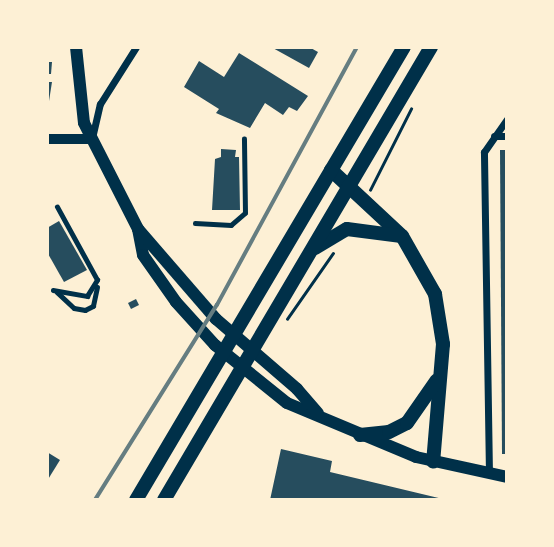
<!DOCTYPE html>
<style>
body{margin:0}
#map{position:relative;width:554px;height:547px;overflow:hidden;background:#fdf0d5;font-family:"DM Sans",sans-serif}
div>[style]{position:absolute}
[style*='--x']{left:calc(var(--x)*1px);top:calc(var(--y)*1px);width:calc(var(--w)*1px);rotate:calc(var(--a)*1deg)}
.building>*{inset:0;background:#264d5e}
.path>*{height:2.5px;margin:-1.25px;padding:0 1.25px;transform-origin:1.25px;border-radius:1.25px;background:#003049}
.service>*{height:4.5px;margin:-2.25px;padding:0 2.25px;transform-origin:2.25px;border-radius:2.25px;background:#003049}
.minor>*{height:7px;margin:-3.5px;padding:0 3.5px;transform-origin:3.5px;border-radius:3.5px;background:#003049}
.tertiary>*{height:10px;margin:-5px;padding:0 5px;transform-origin:5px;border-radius:5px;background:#003049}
.primary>*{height:12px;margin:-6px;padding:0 6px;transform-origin:6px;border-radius:6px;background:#003049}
.trunk>*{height:14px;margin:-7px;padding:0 7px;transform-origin:7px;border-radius:7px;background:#003049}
.rail>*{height:3.5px;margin:-1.75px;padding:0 1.75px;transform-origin:1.75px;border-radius:1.75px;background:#657d81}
span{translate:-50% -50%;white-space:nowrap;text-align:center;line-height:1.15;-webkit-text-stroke:5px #fdf0d5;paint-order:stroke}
.frame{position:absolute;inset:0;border:49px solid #fdf0d5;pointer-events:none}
</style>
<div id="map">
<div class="building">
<i style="clip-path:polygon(271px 47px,309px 47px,318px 52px,309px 68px)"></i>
<i style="clip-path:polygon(239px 53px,308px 96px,297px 111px,289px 107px,283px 115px,265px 103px,250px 128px,216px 113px,219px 109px,184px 87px,199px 61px,224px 77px)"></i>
<i style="clip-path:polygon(47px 62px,52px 62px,51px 74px,47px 74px)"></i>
<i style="clip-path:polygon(47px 82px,52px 82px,49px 101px,47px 100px)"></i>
<i style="clip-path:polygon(221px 149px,236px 150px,235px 157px,239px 157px,240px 210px,212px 210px,215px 159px,221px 157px)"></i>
<i style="clip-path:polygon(500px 150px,507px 150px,507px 454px,502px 454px)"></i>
<i style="clip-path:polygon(59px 221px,87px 270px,64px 282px,47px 252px,47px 228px)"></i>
<i style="clip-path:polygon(136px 299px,139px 305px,131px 309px,128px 303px)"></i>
<i style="clip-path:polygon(281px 449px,332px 461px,330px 472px,447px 500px,270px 500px)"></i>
<i style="clip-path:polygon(47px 452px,60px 460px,47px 481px)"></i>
</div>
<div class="path">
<i style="--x:370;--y:190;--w:91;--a:-63.2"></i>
<i style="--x:287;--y:319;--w:80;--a:-55.1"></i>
</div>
<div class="service">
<i style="--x:195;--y:223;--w:36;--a:3"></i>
<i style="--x:231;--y:225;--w:18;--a:-41"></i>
<i style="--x:245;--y:213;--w:74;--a:-90.8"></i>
<i style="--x:53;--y:290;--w:35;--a:10"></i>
<i style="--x:87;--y:296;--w:19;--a:-58"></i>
<i style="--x:97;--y:280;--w:83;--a:-118.7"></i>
<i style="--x:57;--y:292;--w:23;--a:43"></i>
<i style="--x:74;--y:308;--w:11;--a:10"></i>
<i style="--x:85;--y:310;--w:9;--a:-27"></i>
<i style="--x:93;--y:306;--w:19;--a:-78"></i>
</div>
<div class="minor">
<i style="--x:494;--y:136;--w:13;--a:0"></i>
<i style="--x:92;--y:138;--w:35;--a:-77"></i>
<i style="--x:100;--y:104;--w:67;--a:-57.7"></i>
<i style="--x:489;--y:474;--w:322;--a:-90.9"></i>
<i style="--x:484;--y:152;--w:40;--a:-55.1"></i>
</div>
<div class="tertiary">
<i style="--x:47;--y:139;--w:45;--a:0"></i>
</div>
<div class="primary">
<i style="--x:76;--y:47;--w:76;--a:84"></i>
<i style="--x:84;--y:123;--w:119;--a:63"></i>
<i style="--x:138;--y:229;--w:26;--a:79"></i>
<i style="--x:143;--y:255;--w:57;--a:54.9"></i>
<i style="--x:176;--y:302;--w:58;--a:47.8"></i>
<i style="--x:215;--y:345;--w:92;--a:38.9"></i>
<i style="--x:287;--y:403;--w:140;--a:22.7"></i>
<i style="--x:416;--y:457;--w:93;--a:12.4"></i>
<i style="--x:138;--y:229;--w:119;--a:49.1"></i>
<i style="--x:216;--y:319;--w:107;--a:40.8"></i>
<i style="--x:297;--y:389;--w:32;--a:49"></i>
</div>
<div class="trunk">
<i style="--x:331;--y:170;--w:97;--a:42.9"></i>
<i style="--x:402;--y:236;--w:67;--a:60.4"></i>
<i style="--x:435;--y:294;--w:51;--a:80.9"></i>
<i style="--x:443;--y:344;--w:118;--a:94.8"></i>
<i style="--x:315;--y:248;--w:37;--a:-31"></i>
<i style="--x:347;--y:229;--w:53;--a:7.5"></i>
<i style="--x:360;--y:435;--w:29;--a:-6"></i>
<i style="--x:389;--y:432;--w:20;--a:-27"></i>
<i style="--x:407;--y:423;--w:52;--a:-55.1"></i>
<i style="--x:136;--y:500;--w:526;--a:-59.39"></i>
<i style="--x:164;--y:500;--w:526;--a:-59.48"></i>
</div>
<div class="rail">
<i style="--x:95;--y:500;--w:230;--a:-58"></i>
<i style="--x:217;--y:305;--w:294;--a:-61.5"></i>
</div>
<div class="frame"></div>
</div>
